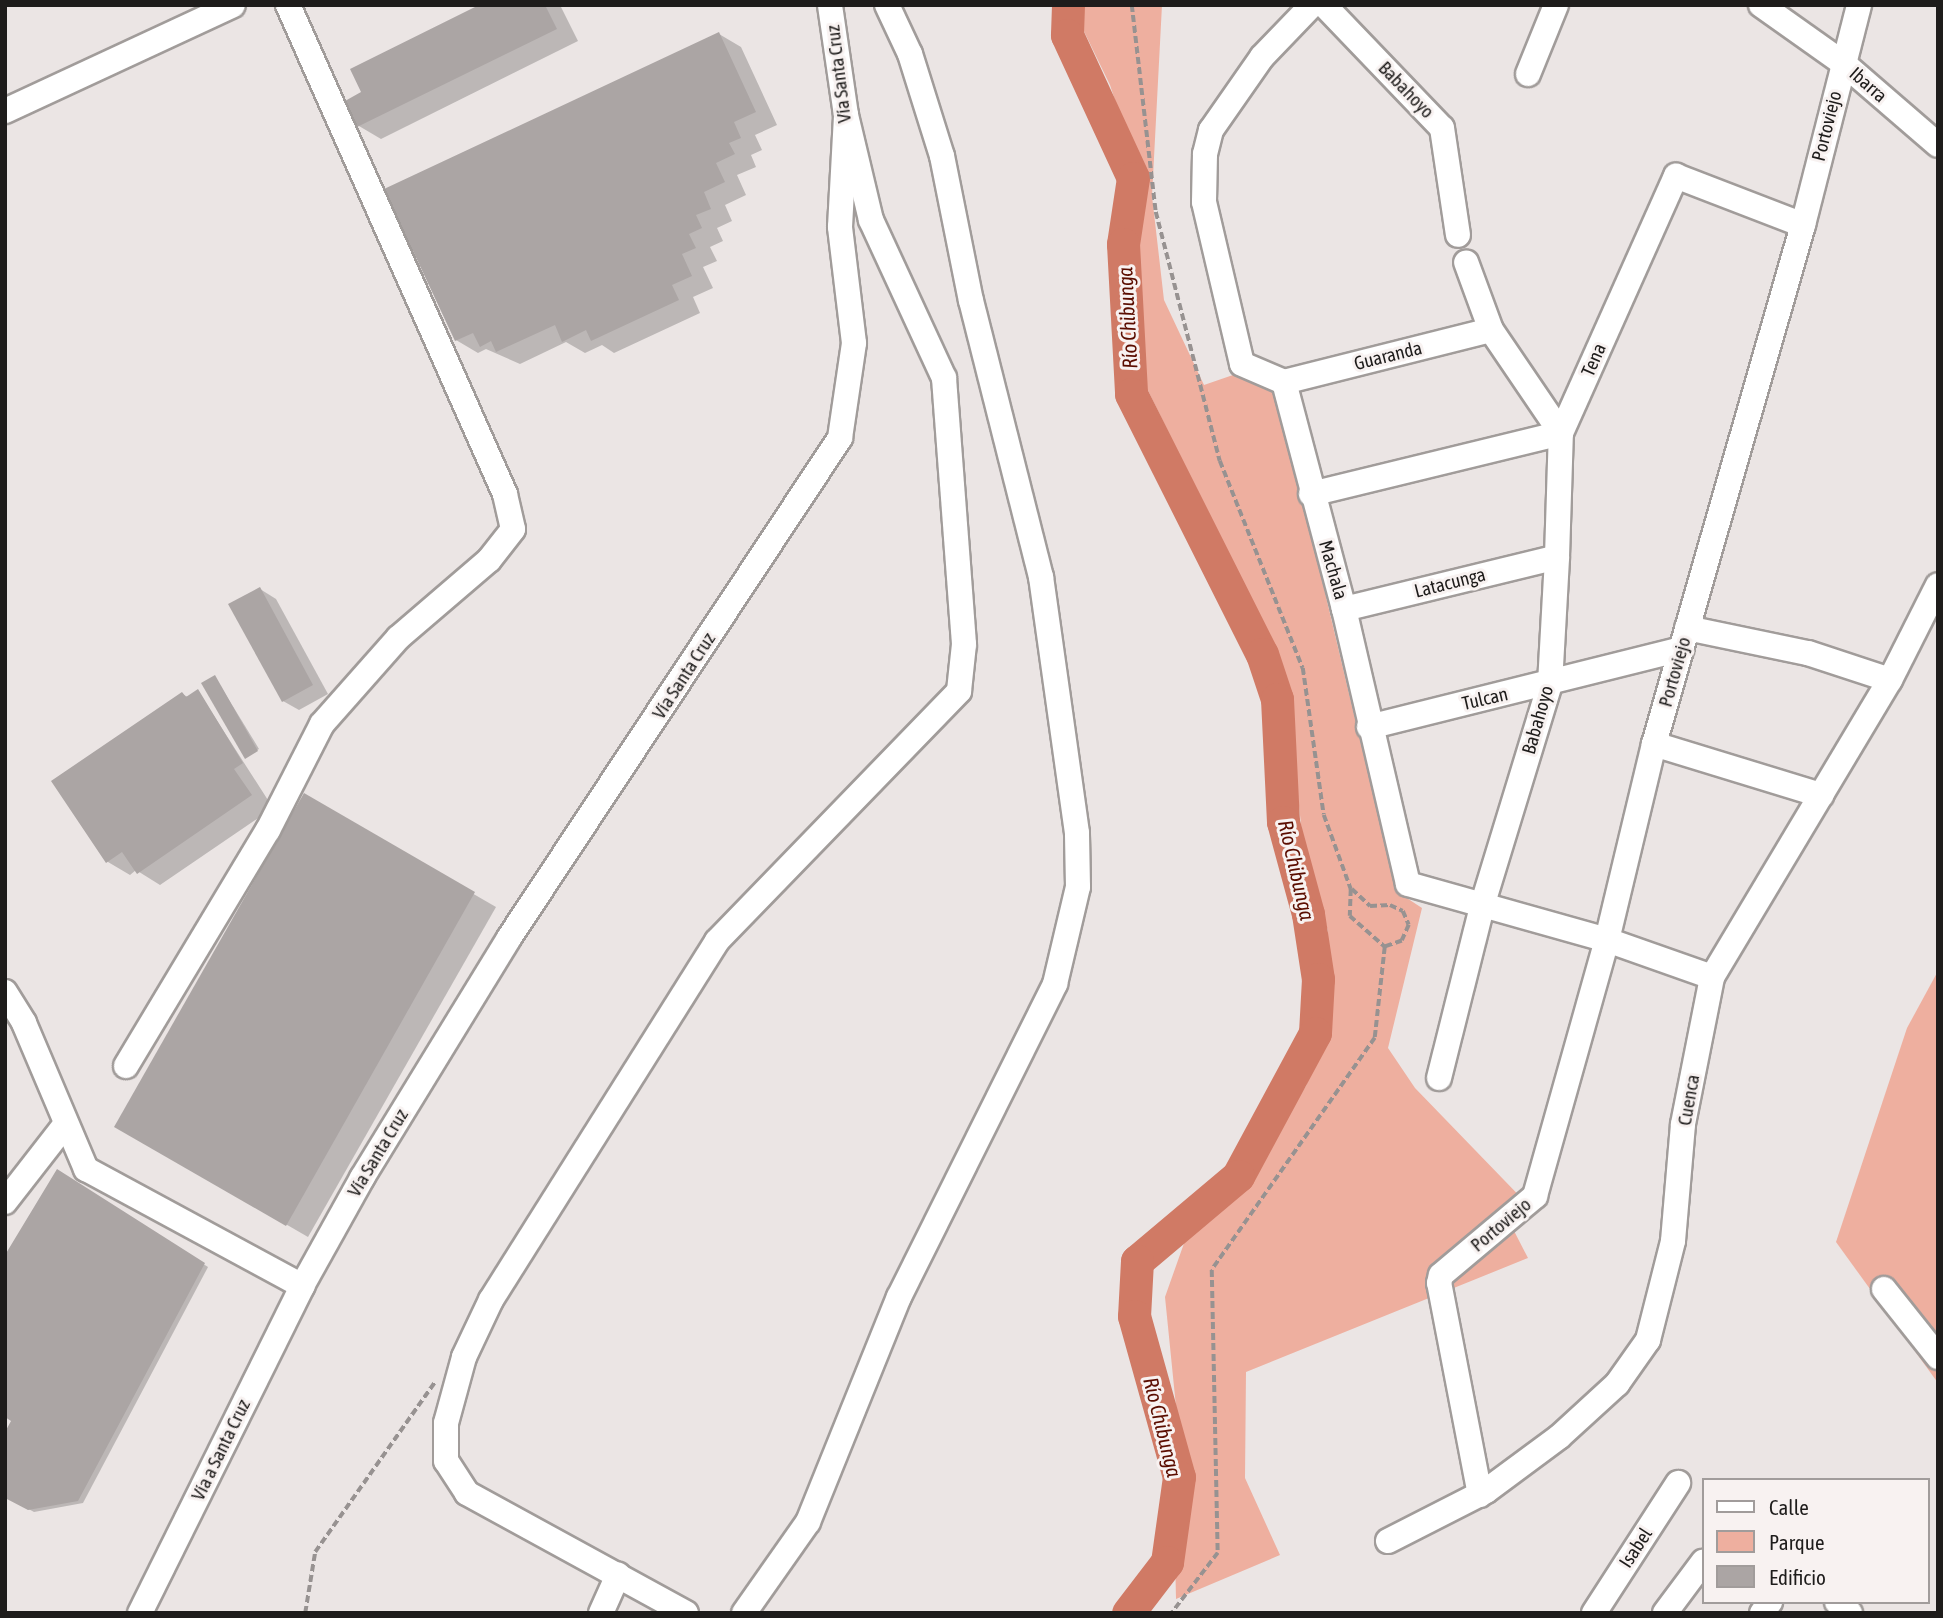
<!DOCTYPE html>
<meta charset="utf-8">
<style>
body{margin:0}
#map{position:relative;width:1943px;height:1618px;overflow:hidden;background:#ebe5e4;font-family:"Asap Condensed",sans-serif}
div>[style]{position:absolute}
[style*='--x']{left:calc(var(--x)*1px);top:calc(var(--y)*1px);width:calc(var(--w)*1px);rotate:calc(var(--a)*1deg)}
.green>*{inset:0;background:#eeaf9f}
.shadow>*{inset:0;background:#0003}
.river>*{height:33px;margin:-16.5px;padding:0 16.5px;transform-origin:16.5px;border-radius:16.5px;background:#d07a65}
.building>*{inset:0;background:#aba5a4}
.path>*{height:3.5px;margin-top:-1.75px;transform-origin:0;background:repeating-linear-gradient(90deg,#979291 0 7px,transparent 0 10.5px)}
.roads{filter:drop-shadow(2px 0 #a19c9a) drop-shadow(-2px 0 #a19c9a) drop-shadow(0 2px #a19c9a) drop-shadow(0 -2px #a19c9a)}
.minor>*{height:24px;margin:-12px;padding:0 12px;transform-origin:12px;border-radius:12px;background:#fff}
span{translate:-50% -50%;white-space:nowrap;text-align:center;line-height:1.15;-webkit-text-stroke:6px #f8f2f1;paint-order:stroke}
.street-label{font-size:19px;color:#1e1c1b}
.water-label{font-size:21px;color:#5b0d00;font-style:italic}
.frame{position:absolute;inset:0;border:7px solid #1e1c1b;pointer-events:none}
.legend{position:absolute;left:1702px;top:1478px;width:228px;height:126px;box-sizing:border-box;background:#f8f2f1;border:2px solid #a19c9b;margin:0;padding:9px 12px;list-style:none;font-size:21px;color:#1e1c1b}
.legend li{display:flex;align-items:center;gap:14px;height:35px}
.legend b{width:35px;border:2px solid #a19c9b}
</style>
<div id="map">
<div class="green">
<i style="clip-path:polygon(1079px 5px,1162px 5px,1152px 196px,1164px 300px,1204px 385px,1233px 375px,1277px 391px,1396px 891px,1422px 908px,1388px 1048px,1415px 1088px,1535px 1212px,1512px 1227px,1528px 1258px,1246px 1372px,1245px 1478px,1280px 1555px,1176px 1599px,1175px 1555px,1186px 1506px,1165px 1297px,1188px 1232px,1259px 1156px,1306px 1086px,1328px 1020px,1328px 931px,1303px 843px,1290px 722px,1269px 638px,1138px 370px,1127px 136px,1110px 85px,1079px 21px)"></i>
<i style="clip-path:polygon(1938px 971px,1938px 1383px,1836px 1242px,1907px 1028px)"></i>
</div>
<div class="shadow">
<i style="clip-path:polygon(483px 5px,560px 5px,578px 41px,381px 139px,359px 126px,363px 93px)"></i>
<i style="clip-path:polygon(719px 34px,741px 47px,777px 125px,755px 135px,762px 150px,751px 155px,756px 167px,737px 175px,746px 195px,725px 205px,732px 221px,717px 228px,723px 241px,710px 247px,717px 261px,703px 267px,713px 288px,693px 297px,700px 313px,614px 353px,602px 345px,585px 353px,566px 342px,520px 364px,486px 349px,478px 353px,456px 340px)"></i>
<i style="clip-path:polygon(260px 589px,276px 599px,328px 694px,299px 710px,283px 701px)"></i>
<i style="clip-path:polygon(215px 677px,259px 749px,246px 756px)"></i>
<i style="clip-path:polygon(198px 691px,273px 808px,160px 885px,136px 870px,130px 875px,108px 862px,53px 782px,182px 694px,188px 697px)"></i>
<i style="clip-path:polygon(304px 796px,496px 907px,308px 1237px,116px 1126px)"></i>
<i style="clip-path:polygon(57px 1171px,208px 1267px,83px 1503px,34px 1512px,5px 1496px)"></i>
</div>
<div class="river">
<i style="--x:1068;--y:5;--w:30;--a:92"></i>
<i style="--x:1067;--y:35;--w:157;--a:65.2"></i>
<i style="--x:1133;--y:178;--w:67;--a:98.6"></i>
<i style="--x:1123;--y:244;--w:150;--a:86.9"></i>
<i style="--x:1131;--y:394;--w:291;--a:63.3"></i>
<i style="--x:1262;--y:654;--w:47;--a:71.6"></i>
<i style="--x:1277;--y:699;--w:123;--a:87.2"></i>
<i style="--x:1283;--y:822;--w:95;--a:74.8"></i>
<i style="--x:1308;--y:914;--w:66;--a:81.3"></i>
<i style="--x:1318;--y:979;--w:54;--a:93.2"></i>
<i style="--x:1315;--y:1033;--w:162;--a:118.3"></i>
<i style="--x:1238;--y:1176;--w:132;--a:139.9"></i>
<i style="--x:1137;--y:1261;--w:55;--a:93.1"></i>
<i style="--x:1134;--y:1316;--w:167;--a:74.4"></i>
<i style="--x:1179;--y:1477;--w:86;--a:98"></i>
<i style="--x:1167;--y:1562;--w:64;--a:127.4"></i>
</div>
<div class="building">
<i style="clip-path:polygon(479px 5px,545px 5px,557px 29px,357px 127px,345px 101px,361px 92px,350px 69px)"></i>
<i style="clip-path:polygon(719px 32px,756px 112px,734px 122px,741px 138px,729px 143px,735px 154px,716px 163px,725px 182px,704px 192px,711px 209px,696px 215px,702px 228px,689px 234px,696px 248px,682px 254px,692px 276px,672px 285px,679px 300px,591px 341px,586px 330px,562px 342px,555px 325px,496px 352px,491px 341px,480px 347px,473px 333px,455px 341px,384px 189px)"></i>
<i style="clip-path:polygon(260px 587px,313px 685px,282px 702px,228px 604px)"></i>
<i style="clip-path:polygon(215px 675px,258px 751px,245px 759px,201px 683px)"></i>
<i style="clip-path:polygon(198px 689px,243px 763px,234px 769px,252px 795px,137px 874px,122px 852px,106px 863px,51px 781px,182px 692px,186px 697px)"></i>
<i style="clip-path:polygon(304px 793px,475px 892px,286px 1226px,114px 1127px)"></i>
<i style="clip-path:polygon(57px 1169px,205px 1263px,78px 1501px,28px 1510px,5px 1498px,5px 1432px,11px 1421px,5px 1417px,5px 1255px)"></i>
</div>
<div class="path">
<i style="--x:1132;--y:5;--w:208;--a:83.4"></i>
<i style="--x:1156;--y:212;--w:257;--a:75.6"></i>
<i style="--x:1220;--y:461;--w:223;--a:68.2"></i>
<i style="--x:1303;--y:668;--w:148;--a:81.9"></i>
<i style="--x:1324;--y:815;--w:79;--a:70"></i>
<i style="--x:1351;--y:889;--w:27;--a:92"></i>
<i style="--x:1350;--y:916;--w:47;--a:41.5"></i>
<i style="--x:1385;--y:947;--w:92;--a:96.3"></i>
<i style="--x:1375;--y:1038;--w:284;--a:125.1"></i>
<i style="--x:1212;--y:1270;--w:283;--a:88.8"></i>
<i style="--x:1218;--y:1553;--w:76;--a:127.5"></i>
<i style="--x:1352;--y:889;--w:25;--a:43"></i>
<i style="--x:1370;--y:906;--w:20;--a:-3"></i>
<i style="--x:1390;--y:905;--w:14;--a:25"></i>
<i style="--x:1403;--y:911;--w:15;--a:67"></i>
<i style="--x:1409;--y:925;--w:17;--a:114"></i>
<i style="--x:1402;--y:941;--w:18;--a:161"></i>
<i style="--x:305;--y:1613;--w:62;--a:-80.7"></i>
<i style="--x:315;--y:1552;--w:207;--a:-54.8"></i>
</div>
<div class="roads">
<div class="minor">
<i style="--x:1312;--y:5;--w:72;--a:133.9"></i>
<i style="--x:1262;--y:57;--w:89;--a:124.9"></i>
<i style="--x:1211;--y:130;--w:25;--a:104"></i>
<i style="--x:1205;--y:154;--w:48;--a:91.2"></i>
<i style="--x:1204;--y:202;--w:166;--a:76.8"></i>
<i style="--x:1242;--y:364;--w:46;--a:23.2"></i>
<i style="--x:1284;--y:382;--w:235;--a:75.2"></i>
<i style="--x:1344;--y:609;--w:282;--a:76.9"></i>
<i style="--x:1408;--y:884;--w:207;--a:15.7"></i>
<i style="--x:1607;--y:940;--w:111;--a:19.4"></i>
<i style="--x:1324;--y:5;--w:170;--a:46.2"></i>
<i style="--x:1442;--y:128;--w:108;--a:81.5"></i>
<i style="--x:1761;--y:5;--w:100;--a:35.3"></i>
<i style="--x:1843;--y:63;--w:125;--a:40.8"></i>
<i style="--x:1528;--y:74;--w:74;--a:-67.9"></i>
<i style="--x:5;--y:111;--w:251;--a:-24.9"></i>
<i style="--x:1284;--y:382;--w:213;--a:-14.1"></i>
<i style="--x:1561;--y:433;--w:282;--a:-65.9"></i>
<i style="--x:1676;--y:176;--w:136;--a:21.1"></i>
<i style="--x:1311;--y:494;--w:257;--a:-13.7"></i>
<i style="--x:1344;--y:609;--w:219;--a:-13.7"></i>
<i style="--x:1687;--y:628;--w:124;--a:11.7"></i>
<i style="--x:1808;--y:653;--w:86;--a:18.2"></i>
<i style="--x:1369;--y:727;--w:322;--a:-14"></i>
<i style="--x:1654;--y:744;--w:175;--a:17"></i>
<i style="--x:5;--y:992;--w:36;--a:58"></i>
<i style="--x:24;--y:1023;--w:159;--a:67"></i>
<i style="--x:86;--y:1169;--w:246;--a:28.4"></i>
<i style="--x:126;--y:1066;--w:275;--a:-59"></i>
<i style="--x:268;--y:830;--w:119;--a:-63"></i>
<i style="--x:322;--y:724;--w:115;--a:-48.5"></i>
<i style="--x:398;--y:638;--w:120;--a:-40.6"></i>
<i style="--x:489;--y:560;--w:39;--a:-52"></i>
<i style="--x:513;--y:529;--w:36;--a:-103"></i>
<i style="--x:505;--y:494;--w:535;--a:-113.93"></i>
<i style="--x:1439;--y:1078;--w:180;--a:-75.9"></i>
<i style="--x:1483;--y:903;--w:229;--a:-73"></i>
<i style="--x:1550;--y:684;--w:127;--a:-86.8"></i>
<i style="--x:1557;--y:557;--w:124;--a:-88.2"></i>
<i style="--x:1561;--y:433;--w:125;--a:-124.2"></i>
<i style="--x:1491;--y:330;--w:72;--a:-110.2"></i>
<i style="--x:5;--y:1202;--w:98;--a:-52.1"></i>
<i style="--x:1884;--y:1289;--w:87;--a:51.5"></i>
<i style="--x:1480;--y:1495;--w:216;--a:-100.9"></i>
<i style="--x:1439;--y:1283;--w:8;--a:-76"></i>
<i style="--x:1441;--y:1275;--w:123;--a:-40"></i>
<i style="--x:1535;--y:1196;--w:266;--a:-74.3"></i>
<i style="--x:1607;--y:940;--w:202;--a:-76.5"></i>
<i style="--x:1654;--y:744;--w:540;--a:-73.98"></i>
<i style="--x:1803;--y:225;--w:227;--a:-75.7"></i>
<i style="--x:1388;--y:1541;--w:110;--a:-27"></i>
<i style="--x:1486;--y:1491;--w:91;--a:-36.5"></i>
<i style="--x:1559;--y:1437;--w:79;--a:-42.4"></i>
<i style="--x:1617;--y:1384;--w:54;--a:-54.8"></i>
<i style="--x:1648;--y:1340;--w:102;--a:-75.8"></i>
<i style="--x:1673;--y:1241;--w:117;--a:-85.1"></i>
<i style="--x:1683;--y:1124;--w:150;--a:-78.8"></i>
<i style="--x:1712;--y:977;--w:346;--a:-59.1"></i>
<i style="--x:1890;--y:680;--w:106;--a:-63.2"></i>
<i style="--x:1837;--y:1602;--w:17;--a:40"></i>
<i style="--x:140;--y:1613;--w:365;--a:-63.6"></i>
<i style="--x:302;--y:1286;--w:124;--a:-60.9"></i>
<i style="--x:362;--y:1178;--w:281;--a:-58.5"></i>
<i style="--x:509;--y:938;--w:600;--a:-56.5"></i>
<i style="--x:840;--y:438;--w:96;--a:-81.6"></i>
<i style="--x:854;--y:343;--w:117;--a:-96.9"></i>
<i style="--x:840;--y:227;--w:112;--a:-86.9"></i>
<i style="--x:846;--y:115;--w:111;--a:-98.3"></i>
<i style="--x:601;--y:1613;--w:42;--a:-65.9"></i>
<i style="--x:686;--y:1613;--w:250;--a:-151.3"></i>
<i style="--x:467;--y:1493;--w:38;--a:-123"></i>
<i style="--x:446;--y:1461;--w:38;--a:-90"></i>
<i style="--x:446;--y:1423;--w:68;--a:-74.7"></i>
<i style="--x:464;--y:1357;--w:63;--a:-64.7"></i>
<i style="--x:491;--y:1300;--w:424;--a:-57.8"></i>
<i style="--x:717;--y:941;--w:348;--a:-45.9"></i>
<i style="--x:959;--y:691;--w:47;--a:-83.9"></i>
<i style="--x:964;--y:644;--w:267;--a:-94.3"></i>
<i style="--x:944;--y:378;--w:174;--a:-114.8"></i>
<i style="--x:871;--y:220;--w:108;--a:-103.4"></i>
<i style="--x:744;--y:1613;--w:111;--a:-54.9"></i>
<i style="--x:808;--y:1522;--w:243;--a:-68"></i>
<i style="--x:899;--y:1297;--w:350;--a:-63.5"></i>
<i style="--x:1055;--y:984;--w:100;--a:-76.7"></i>
<i style="--x:1078;--y:887;--w:54;--a:-91.1"></i>
<i style="--x:1077;--y:833;--w:259;--a:-98"></i>
<i style="--x:1041;--y:577;--w:285;--a:-104.2"></i>
<i style="--x:971;--y:301;--w:148;--a:-101.3"></i>
<i style="--x:942;--y:156;--w:107;--a:-107.4"></i>
<i style="--x:910;--y:54;--w:54;--a:-115.1"></i>
<i style="--x:1594;--y:1613;--w:155;--a:-57.1"></i>
<i style="--x:1665;--y:1613;--w:64;--a:-53.3"></i>
<i style="--x:1762;--y:1613;--w:14;--a:-54"></i>
</div>
</div>
<div class="street-label">
<span style="left:839px;top:74px;rotate:-97deg">Vía Santa Cruz</span>
<span style="left:1868px;top:85px;rotate:41deg">Ibarra</span>
<span style="left:1406px;top:90px;rotate:46deg">Babahoyo</span>
<span style="left:1827px;top:126px;rotate:-76deg">Portoviejo</span>
<span style="left:1388px;top:356px;rotate:-14deg">Guaranda</span>
<span style="left:1594px;top:360px;rotate:-66deg">Tena</span>
<span style="left:1333px;top:570px;rotate:74deg">Machala</span>
<span style="left:1450px;top:583px;rotate:-14deg">Latacunga</span>
<span style="left:1675px;top:672px;rotate:-74deg">Portoviejo</span>
<span style="left:684px;top:676px;rotate:-57deg">Vía Santa Cruz</span>
<span style="left:1485px;top:699px;rotate:-13deg">Tulcan</span>
<span style="left:1538px;top:720px;rotate:-74deg">Babahoyo</span>
<span style="left:1689px;top:1100px;rotate:-80deg">Cuenca</span>
<span style="left:378px;top:1153px;rotate:-59deg">Vía Santa Cruz</span>
<span style="left:1501px;top:1225px;rotate:-40deg">Portoviejo</span>
<span style="left:221px;top:1450px;rotate:-64deg">Vía a Santa Cruz</span>
<span style="left:1636px;top:1548px;rotate:-57deg">Isabel</span>
</div>
<div class="water-label">
<span style="left:1127px;top:318px;rotate:-93deg">Río Chibunga</span>
<span style="left:1297px;top:870px;rotate:77deg">Río Chibunga</span>
<span style="left:1163px;top:1427px;rotate:76deg">Río Chibunga</span>
</div>
<div class="frame"></div>
<ul class="legend">
<li><b style="height:9px;background:#fff"></b>Calle</li>
<li><b style="height:19px;background:#eeaf9f"></b>Parque</li>
<li><b style="height:19px;background:#aba5a4"></b>Edificio</li>
</ul>
</div>
